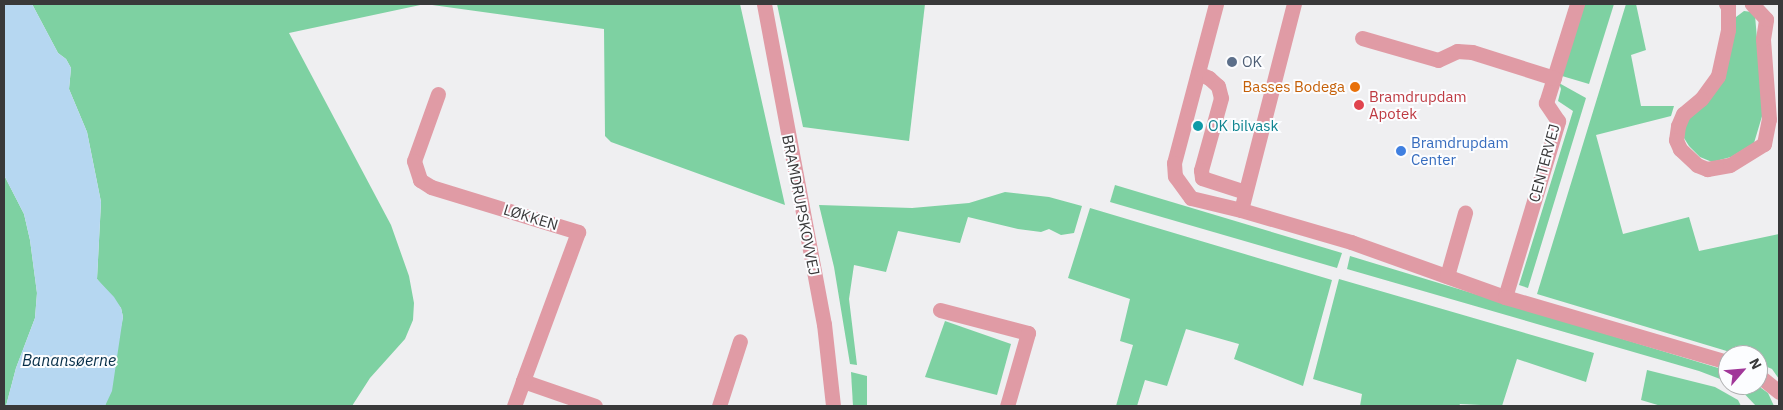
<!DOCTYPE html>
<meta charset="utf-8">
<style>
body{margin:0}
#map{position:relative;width:1783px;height:410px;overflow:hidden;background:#efeff1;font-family:"IBM Plex Sans",sans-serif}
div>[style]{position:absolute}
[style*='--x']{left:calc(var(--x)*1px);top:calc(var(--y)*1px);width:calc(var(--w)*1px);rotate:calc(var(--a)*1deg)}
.green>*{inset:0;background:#7ed1a2}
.water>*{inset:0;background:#b6d7f1}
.minor>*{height:15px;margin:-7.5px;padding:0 7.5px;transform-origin:7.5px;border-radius:7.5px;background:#e09ba5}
.dots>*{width:14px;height:14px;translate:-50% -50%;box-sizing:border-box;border:2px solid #fcfdff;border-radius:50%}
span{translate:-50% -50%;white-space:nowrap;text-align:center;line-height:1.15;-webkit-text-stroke:4px #fcfdff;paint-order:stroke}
.service-label{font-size:15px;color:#4e5e75}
.left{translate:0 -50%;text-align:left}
.food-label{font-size:15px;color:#c56008}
.right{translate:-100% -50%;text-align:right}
.health-label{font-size:15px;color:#be3a42}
.culture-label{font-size:15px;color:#0d838f}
.shop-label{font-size:15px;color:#366cbe}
.street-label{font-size:15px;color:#39393a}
.water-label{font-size:16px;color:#062e48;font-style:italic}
.frame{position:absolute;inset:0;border:5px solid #39393a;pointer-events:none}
.north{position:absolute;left:1718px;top:345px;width:50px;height:50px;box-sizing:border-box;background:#fcfdff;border:1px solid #aeafb0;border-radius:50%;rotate:63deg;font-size:14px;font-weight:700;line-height:20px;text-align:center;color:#39393a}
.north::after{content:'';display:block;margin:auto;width:18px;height:22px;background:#a13799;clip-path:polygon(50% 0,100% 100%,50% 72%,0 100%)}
</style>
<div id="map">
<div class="green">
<i style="clip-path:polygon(32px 4px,740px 4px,785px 205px,611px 142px,605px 136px,604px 29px,425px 4px,289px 33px,391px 225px,409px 276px,414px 303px,413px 320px,405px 339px,370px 378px,352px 406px,105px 406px,123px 317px,121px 308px,97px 279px,101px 202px,87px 132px,69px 89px,71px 68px,66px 59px,58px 53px)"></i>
<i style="clip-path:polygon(777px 4px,925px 4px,909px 141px,803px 127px)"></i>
<i style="clip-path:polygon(1584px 4px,1614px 4px,1589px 84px,1562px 76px)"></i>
<i style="clip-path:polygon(1626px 4px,1636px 4px,1646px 50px,1631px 55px,1641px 106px,1674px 106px,1671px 116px,1596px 135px,1623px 234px,1689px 217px,1699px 251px,1779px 234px,1779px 379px,1772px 369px,1758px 363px,1758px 355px,1740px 355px,1537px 294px)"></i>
<i style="clip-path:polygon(1744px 11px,1752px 12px,1755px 15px,1763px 113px,1754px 143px,1731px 157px,1712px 162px,1700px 157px,1689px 146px,1684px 138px,1685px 124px,1719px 84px,1729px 60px,1736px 17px)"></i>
<i style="clip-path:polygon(1559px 83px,1586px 98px,1528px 288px,1519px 285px,1573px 111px,1558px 101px,1561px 89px)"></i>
<i style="clip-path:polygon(4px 175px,24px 214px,30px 240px,37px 293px,35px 318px,16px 368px,6px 406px,4px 406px)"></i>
<i style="clip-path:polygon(1115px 185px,1342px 253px,1337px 268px,1110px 202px)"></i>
<i style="clip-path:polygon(1005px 192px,1049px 197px,1082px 206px,1074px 233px,1061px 235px,1049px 229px,1041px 232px,1018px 229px,968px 217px,960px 243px,898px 231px,886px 272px,854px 265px,849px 299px,857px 365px,850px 364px,834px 267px,819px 205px,912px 208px,969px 203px)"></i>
<i style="clip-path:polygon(1090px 208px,1332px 280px,1303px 386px,1234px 359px,1239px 344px,1186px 329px,1167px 386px,1145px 380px,1137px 406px,1116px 406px,1133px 345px,1120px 341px,1130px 299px,1068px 278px)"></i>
<i style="clip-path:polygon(1350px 256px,1728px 371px,1728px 382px,1699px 371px,1347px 269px)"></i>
<i style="clip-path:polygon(1339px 279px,1594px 353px,1586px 382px,1517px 359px,1502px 406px,1460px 404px,1459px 406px,1360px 406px,1362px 394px,1313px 379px)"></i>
<i style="clip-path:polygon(945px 321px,1011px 344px,997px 395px,925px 377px)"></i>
<i style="clip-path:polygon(1647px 370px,1715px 387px,1738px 400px,1741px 406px,1661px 406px,1641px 400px)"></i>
<i style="clip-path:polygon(851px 372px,867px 376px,867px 406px,853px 406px)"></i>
<i style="clip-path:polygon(1736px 385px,1757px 385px,1768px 393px,1774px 406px,1756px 406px)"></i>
</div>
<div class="water">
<i style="clip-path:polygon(4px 4px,32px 4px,58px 53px,66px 59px,71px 68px,69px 89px,87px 132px,101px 202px,97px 279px,114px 297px,121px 308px,123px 317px,112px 391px,105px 406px,6px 406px,16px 368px,35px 318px,37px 293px,30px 240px,24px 214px,4px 175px)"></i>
</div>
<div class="minor">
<i style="--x:764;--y:4;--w:326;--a:79.4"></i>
<i style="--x:824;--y:324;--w:82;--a:83.7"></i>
<i style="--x:1216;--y:4;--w:164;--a:104.8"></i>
<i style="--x:1174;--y:163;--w:13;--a:86"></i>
<i style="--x:1175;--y:176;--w:27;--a:54"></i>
<i style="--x:1191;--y:198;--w:51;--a:13.5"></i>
<i style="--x:1241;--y:210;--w:115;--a:16.2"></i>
<i style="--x:1351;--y:242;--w:164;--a:19.7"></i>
<i style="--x:1505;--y:297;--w:184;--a:-73.2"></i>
<i style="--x:1558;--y:121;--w:22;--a:-124"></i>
<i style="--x:1546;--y:103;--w:104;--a:-72.6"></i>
<i style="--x:1726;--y:4;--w:3;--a:45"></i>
<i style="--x:1728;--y:6;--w:24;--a:90"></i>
<i style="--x:1728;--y:30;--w:47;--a:102.3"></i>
<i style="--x:1718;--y:76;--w:29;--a:126"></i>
<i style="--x:1701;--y:99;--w:23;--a:140"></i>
<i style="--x:1683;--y:114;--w:13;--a:113"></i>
<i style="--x:1678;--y:126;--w:14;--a:98"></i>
<i style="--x:1676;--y:140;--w:10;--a:66"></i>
<i style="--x:1680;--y:149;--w:23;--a:43"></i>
<i style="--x:1697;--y:165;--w:11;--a:22"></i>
<i style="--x:1707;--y:169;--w:23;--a:-10"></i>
<i style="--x:1730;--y:165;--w:40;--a:-32"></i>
<i style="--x:1764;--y:144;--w:25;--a:-79"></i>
<i style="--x:1769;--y:119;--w:80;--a:-94.3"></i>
<i style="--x:1763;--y:39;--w:20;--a:-81"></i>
<i style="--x:1766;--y:19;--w:21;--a:-133"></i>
<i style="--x:1362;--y:38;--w:79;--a:16.1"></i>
<i style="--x:1438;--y:60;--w:21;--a:-25"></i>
<i style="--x:1457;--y:51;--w:15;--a:4"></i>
<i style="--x:1472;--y:52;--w:86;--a:17.6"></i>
<i style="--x:1198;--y:73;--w:12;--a:24"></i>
<i style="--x:1209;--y:78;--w:12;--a:42"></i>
<i style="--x:1218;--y:86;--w:12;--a:76"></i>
<i style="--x:1221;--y:98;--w:75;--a:105.5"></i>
<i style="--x:1201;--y:170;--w:8;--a:83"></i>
<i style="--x:1202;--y:178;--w:45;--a:18"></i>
<i style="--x:438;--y:94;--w:71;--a:109.7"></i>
<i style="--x:414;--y:161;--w:20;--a:72"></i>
<i style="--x:420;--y:180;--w:13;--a:32"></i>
<i style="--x:431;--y:187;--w:154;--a:17"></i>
<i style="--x:578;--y:232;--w:159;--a:110.3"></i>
<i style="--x:523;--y:381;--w:76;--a:19.1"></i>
<i style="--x:1241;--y:210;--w:213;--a:-75.6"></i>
<i style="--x:1447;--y:276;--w:66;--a:-74.1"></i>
<i style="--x:1505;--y:297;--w:232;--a:16.3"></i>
<i style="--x:940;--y:310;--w:91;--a:14.6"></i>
<i style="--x:1028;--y:333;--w:76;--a:106"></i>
<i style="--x:1758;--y:375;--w:27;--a:39"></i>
<i style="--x:514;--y:406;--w:27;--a:-70"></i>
<i style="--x:719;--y:406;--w:68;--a:-72.1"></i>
</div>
<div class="dots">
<i style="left:1232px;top:62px;background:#5c6f8a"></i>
<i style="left:1355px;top:87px;background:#e8710a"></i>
<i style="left:1359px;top:105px;background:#e0444e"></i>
<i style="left:1198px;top:126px;background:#0f9aa8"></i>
<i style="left:1401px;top:151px;background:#3f7fe0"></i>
</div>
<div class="service-label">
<span class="left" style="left:1242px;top:62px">OK</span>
</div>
<div class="food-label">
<span class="right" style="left:1345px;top:87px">Basses Bodega</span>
</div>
<div class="health-label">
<span class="left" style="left:1369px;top:105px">Bramdrupdam<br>Apotek</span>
</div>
<div class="culture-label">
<span class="left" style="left:1208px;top:126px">OK bilvask</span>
</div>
<div class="shop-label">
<span class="left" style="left:1411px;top:151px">Bramdrupdam<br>Center</span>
</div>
<div class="street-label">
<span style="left:1544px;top:163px;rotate:-75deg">CENTERVEJ</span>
<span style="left:801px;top:205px;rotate:79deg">BRAMDRUPSKOVVEJ</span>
<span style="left:531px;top:217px;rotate:17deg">LØKKEN</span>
</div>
<div class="water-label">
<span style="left:69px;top:360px">Banansøerne</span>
</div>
<div class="frame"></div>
<div class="north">N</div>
</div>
